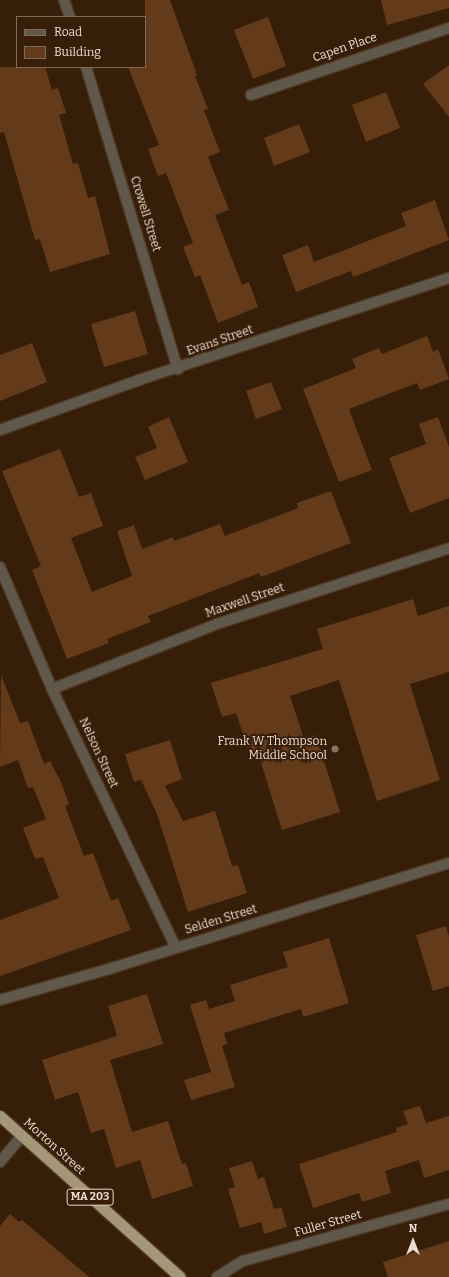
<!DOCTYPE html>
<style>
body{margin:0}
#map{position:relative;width:449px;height:1277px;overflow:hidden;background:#361e09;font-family:Bitter,serif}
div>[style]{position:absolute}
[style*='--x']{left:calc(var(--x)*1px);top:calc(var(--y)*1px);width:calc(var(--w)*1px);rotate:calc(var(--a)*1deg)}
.building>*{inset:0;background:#633b1b}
.roads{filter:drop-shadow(1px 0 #4f3925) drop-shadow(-1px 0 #4f3925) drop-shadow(0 1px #4f3925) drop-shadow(0 -1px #4f3925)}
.minor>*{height:10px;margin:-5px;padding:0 5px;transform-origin:5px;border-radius:5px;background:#5f584b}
.trunk>*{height:11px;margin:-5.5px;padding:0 5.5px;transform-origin:5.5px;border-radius:5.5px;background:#a49677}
.dots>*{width:11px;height:11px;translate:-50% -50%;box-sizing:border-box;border:2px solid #361e09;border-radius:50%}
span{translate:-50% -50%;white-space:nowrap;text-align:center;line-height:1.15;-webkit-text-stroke:3.5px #361e09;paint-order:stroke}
.shield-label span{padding:1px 3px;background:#361e09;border:1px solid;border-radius:3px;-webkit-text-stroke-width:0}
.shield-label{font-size:11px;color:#ecdccf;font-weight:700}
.street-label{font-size:12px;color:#ecdccf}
.poi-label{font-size:12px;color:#ecdccf}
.right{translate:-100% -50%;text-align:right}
.legend{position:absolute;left:16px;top:16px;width:130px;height:52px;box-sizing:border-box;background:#361e09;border:1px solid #7f6a58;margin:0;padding:5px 7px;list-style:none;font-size:12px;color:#ecdccf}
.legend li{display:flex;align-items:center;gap:8px;height:20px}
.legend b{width:20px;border:1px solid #7f6a58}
.north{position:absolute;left:393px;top:1221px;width:40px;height:40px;-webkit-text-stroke:3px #361e09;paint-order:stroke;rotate:0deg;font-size:11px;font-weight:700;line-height:16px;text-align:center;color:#ecdccf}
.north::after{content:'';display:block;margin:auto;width:14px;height:18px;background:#ecdccf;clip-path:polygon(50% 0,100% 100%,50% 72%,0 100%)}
</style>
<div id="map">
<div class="building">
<i style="clip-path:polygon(145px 0,170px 0,197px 75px,195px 76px,208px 109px,204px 110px,220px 152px,208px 157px,229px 210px,215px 215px,242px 285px,249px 282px,258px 307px,218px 323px,200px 275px,195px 277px,183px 247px,193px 243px,166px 173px,158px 176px,148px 149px,159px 145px,128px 67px,145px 67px)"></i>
<i style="clip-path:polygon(381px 0,449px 0,449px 8px,387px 25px)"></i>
<i style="clip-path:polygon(268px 17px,286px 66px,253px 79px,234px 30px)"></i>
<i style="clip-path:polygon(449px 65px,449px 117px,423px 84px)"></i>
<i style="clip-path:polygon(0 67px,45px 67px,52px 90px,58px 88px,66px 113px,59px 115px,73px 164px,78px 163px,88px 198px,95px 196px,110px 254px,50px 272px,40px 239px,35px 240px,4px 132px,0 133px)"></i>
<i style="clip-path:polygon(386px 92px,400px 128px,366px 142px,352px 105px)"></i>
<i style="clip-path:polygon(299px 124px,310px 152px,274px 166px,264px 138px)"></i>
<i style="clip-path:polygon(435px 200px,449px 240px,353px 277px,351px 271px,296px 292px,282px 255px,308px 245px,314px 262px,406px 226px,401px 213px)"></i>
<i style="clip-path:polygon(135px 311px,148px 354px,104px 367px,91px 324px)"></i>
<i style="clip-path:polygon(427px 336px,433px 352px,438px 349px,449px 379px,420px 390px,417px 383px,349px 409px,372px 470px,339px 482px,303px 389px,356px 368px,352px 359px,379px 348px,382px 354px)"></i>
<i style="clip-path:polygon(32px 343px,47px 382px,0 401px,0 355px)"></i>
<i style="clip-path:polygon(271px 382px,282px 409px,256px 419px,246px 391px)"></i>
<i style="clip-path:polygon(169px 417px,188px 462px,145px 480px,135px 457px,157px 448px,148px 427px)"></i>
<i style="clip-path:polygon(438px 417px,449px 447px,449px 498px,410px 513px,389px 458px,426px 444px,419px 424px)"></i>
<i style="clip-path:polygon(60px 449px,79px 497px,91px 493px,103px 526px,71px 538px,92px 592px,132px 576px,117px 531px,134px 525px,142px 549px,173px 537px,174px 541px,220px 524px,225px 536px,298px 508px,297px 503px,331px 491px,351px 543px,261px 577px,259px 573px,148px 616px,151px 622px,107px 639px,109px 643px,67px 659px,32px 570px,41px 566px,2px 471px)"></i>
<i style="clip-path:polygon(413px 599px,418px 616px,449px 606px,449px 672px,410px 684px,440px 780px,377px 801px,339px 680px,290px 696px,304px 739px,316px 735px,340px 812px,282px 830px,258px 753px,250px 755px,236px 713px,222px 717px,211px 683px,323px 649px,317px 629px)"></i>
<i style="clip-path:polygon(1px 675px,20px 723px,28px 721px,44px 764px,50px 761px,61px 782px,69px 804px,65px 806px,84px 856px,93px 853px,111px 901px,118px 898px,131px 930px,0 976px,0 920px,59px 898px,43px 857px,35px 859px,23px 828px,46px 819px,33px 787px,28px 788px,18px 760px,0 767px)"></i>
<i style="clip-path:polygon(170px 740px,182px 779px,165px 786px,183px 821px,215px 811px,232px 866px,238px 865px,247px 893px,188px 912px,157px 814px,141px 780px,134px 782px,125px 754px)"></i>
<i style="clip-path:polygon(446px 926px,449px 937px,449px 986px,433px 991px,416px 935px)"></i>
<i style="clip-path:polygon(329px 938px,349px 1003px,303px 1017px,301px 1009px,224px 1033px,227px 1044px,222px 1046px,235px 1087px,191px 1100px,184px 1080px,211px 1072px,190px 1005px,206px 1000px,209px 1009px,235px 1001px,230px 985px,288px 967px,283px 952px)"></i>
<i style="clip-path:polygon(147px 994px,163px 1044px,110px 1060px,132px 1132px,168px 1121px,182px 1164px,186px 1163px,193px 1186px,152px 1199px,140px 1160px,116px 1168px,104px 1129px,91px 1133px,78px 1092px,55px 1100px,42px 1060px,117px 1036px,108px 1006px)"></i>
<i style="clip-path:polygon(420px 1106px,426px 1123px,449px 1116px,449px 1170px,424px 1178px,419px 1160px,385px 1171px,391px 1193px,362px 1202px,359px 1193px,313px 1208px,299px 1164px,397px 1132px,396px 1128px,408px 1124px,403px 1111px)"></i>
<i style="clip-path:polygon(252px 1161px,258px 1179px,264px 1177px,274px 1209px,281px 1207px,287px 1227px,264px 1234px,261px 1222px,240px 1228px,228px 1189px,235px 1187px,229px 1168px)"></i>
<i style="clip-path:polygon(10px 1214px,19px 1222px,22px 1220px,89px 1277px,0 1277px,0 1226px)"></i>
<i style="clip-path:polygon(449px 1241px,449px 1277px,388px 1277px,383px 1262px)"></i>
</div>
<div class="roads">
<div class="minor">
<i style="--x:64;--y:0;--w:18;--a:71"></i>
<i style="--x:86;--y:67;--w:316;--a:73.1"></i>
<i style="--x:251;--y:95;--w:209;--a:-18.7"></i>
<i style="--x:0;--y:430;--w:148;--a:-19.8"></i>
<i style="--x:139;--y:380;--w:326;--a:-18.2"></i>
<i style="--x:0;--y:567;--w:133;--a:66.9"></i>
<i style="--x:52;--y:689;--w:287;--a:64.4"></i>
<i style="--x:52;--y:689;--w:177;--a:-21.5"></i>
<i style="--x:217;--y:624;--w:244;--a:-18.1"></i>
<i style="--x:0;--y:1000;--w:116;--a:-15.9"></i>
<i style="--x:112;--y:968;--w:353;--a:-17.3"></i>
<i style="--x:0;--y:1162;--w:34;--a:-50"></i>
<i style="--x:217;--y:1277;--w:31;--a:-32"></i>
<i style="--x:243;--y:1261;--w:214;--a:-15.5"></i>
</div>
<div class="trunk">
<i style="--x:0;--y:1116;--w:241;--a:41.8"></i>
</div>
</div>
<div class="dots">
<i style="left:335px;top:749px;background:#8d6e63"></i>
</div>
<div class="shield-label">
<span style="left:90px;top:1197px">MA 203</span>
</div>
<div class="street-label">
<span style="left:345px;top:48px;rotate:-19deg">Capen Place</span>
<span style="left:145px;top:214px;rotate:73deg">Crowell Street</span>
<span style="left:220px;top:341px;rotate:-19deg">Evans Street</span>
<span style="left:245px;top:601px;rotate:-19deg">Maxwell Street</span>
<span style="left:98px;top:753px;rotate:65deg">Nelson Street</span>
<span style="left:221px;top:920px;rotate:-17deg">Selden Street</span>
<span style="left:54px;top:1147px;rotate:42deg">Morton Street</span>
<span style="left:328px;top:1224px;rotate:-16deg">Fuller Street</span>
</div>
<div class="poi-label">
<span class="right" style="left:327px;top:749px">Frank W Thompson<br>Middle School</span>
</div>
<ul class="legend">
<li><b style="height:5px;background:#5f584b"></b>Road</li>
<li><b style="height:11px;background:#633b1b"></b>Building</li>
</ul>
<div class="north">N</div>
</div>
